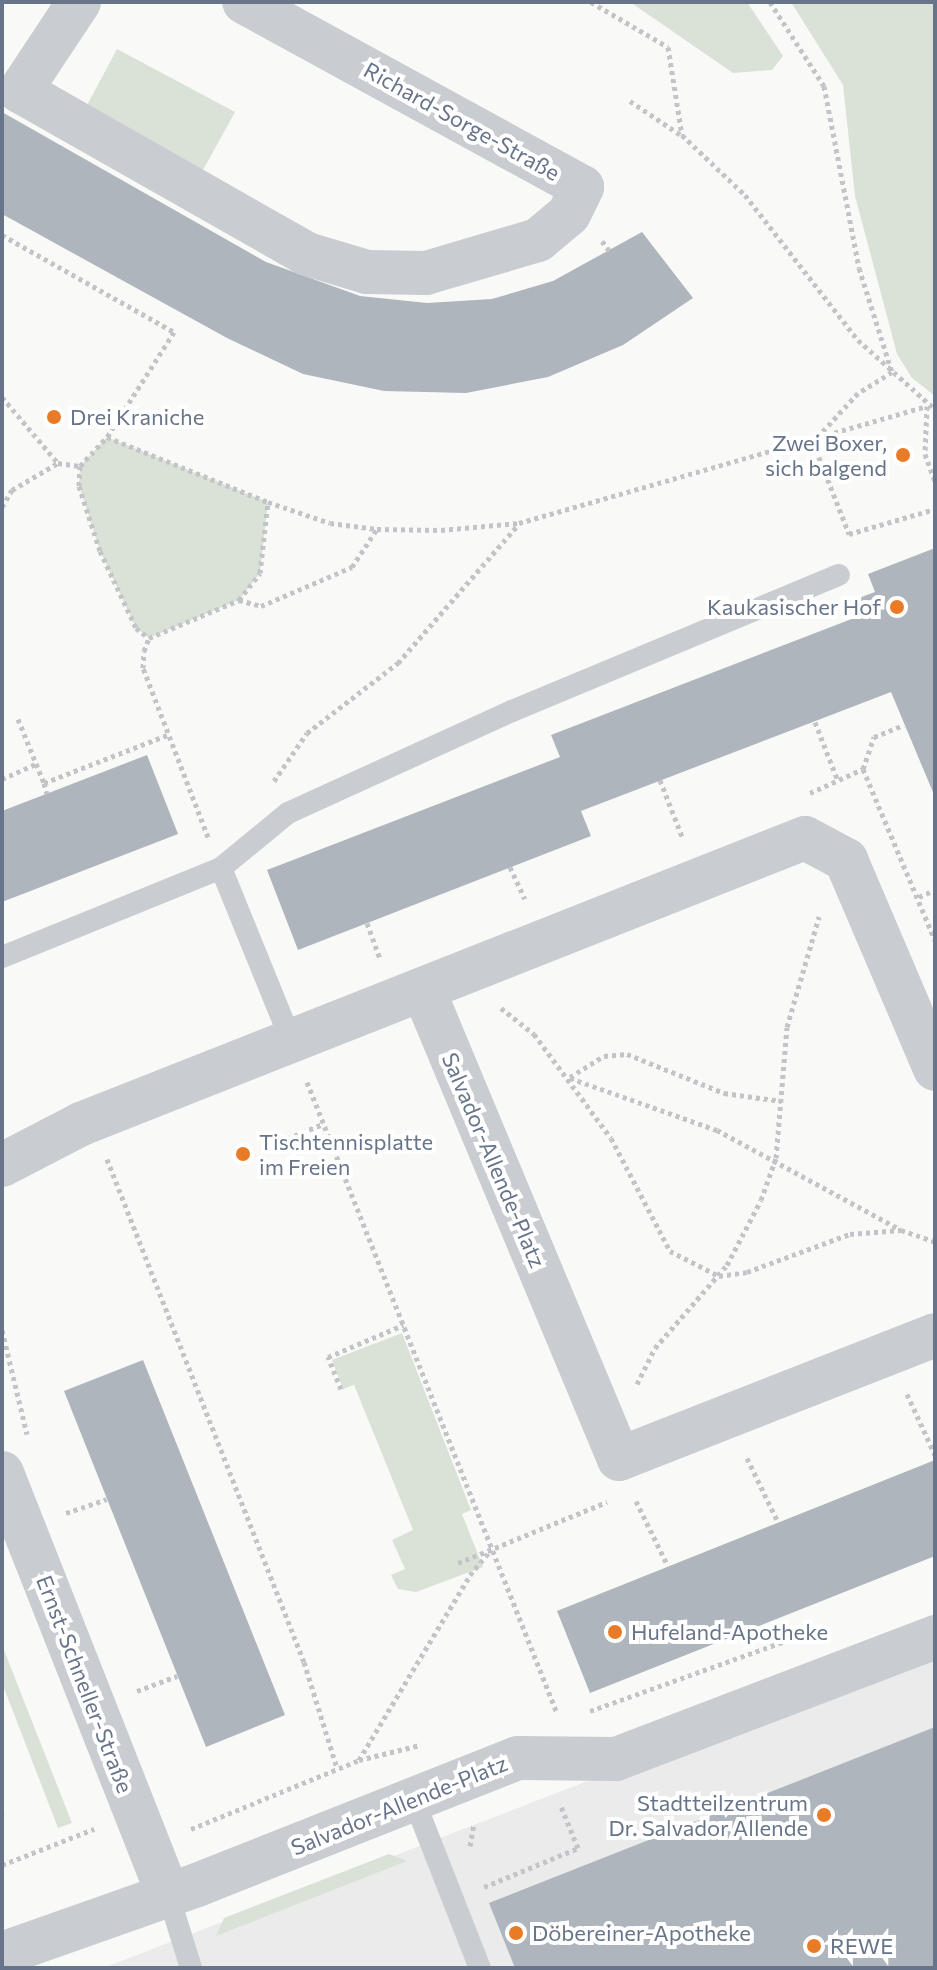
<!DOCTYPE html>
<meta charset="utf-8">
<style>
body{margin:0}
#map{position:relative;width:937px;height:1970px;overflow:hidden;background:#f9faf7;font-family:Commissioner,sans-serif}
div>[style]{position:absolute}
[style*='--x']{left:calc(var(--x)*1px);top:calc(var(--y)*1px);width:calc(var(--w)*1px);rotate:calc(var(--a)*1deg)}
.built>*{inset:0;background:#eaebea}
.green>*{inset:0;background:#dae2d8}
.building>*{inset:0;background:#afb5bd}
.path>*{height:5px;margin-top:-2.5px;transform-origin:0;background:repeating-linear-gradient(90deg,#c3c4c7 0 4px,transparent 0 8px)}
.lane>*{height:22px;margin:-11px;padding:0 11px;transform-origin:11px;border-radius:11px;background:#c9ccd0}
.street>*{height:44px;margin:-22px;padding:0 22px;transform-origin:22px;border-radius:22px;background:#c9ccd0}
.dots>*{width:22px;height:22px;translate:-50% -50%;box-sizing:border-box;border:4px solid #fff;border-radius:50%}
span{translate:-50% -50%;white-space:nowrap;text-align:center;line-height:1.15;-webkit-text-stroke:8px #fff;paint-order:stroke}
.street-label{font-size:22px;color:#677489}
.poi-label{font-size:22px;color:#677489}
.left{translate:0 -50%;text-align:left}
.right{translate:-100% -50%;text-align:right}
.frame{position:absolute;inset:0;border:4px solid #677489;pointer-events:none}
</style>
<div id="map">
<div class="built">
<i style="clip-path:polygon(935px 1647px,935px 1968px,103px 1968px)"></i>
</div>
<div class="green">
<i style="clip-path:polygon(630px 2px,747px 2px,783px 56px,772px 70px,733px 73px)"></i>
<i style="clip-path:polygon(791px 2px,935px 2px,935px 396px,912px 378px,897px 354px,855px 196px,843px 85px)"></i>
<i style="clip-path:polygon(117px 49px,235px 112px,202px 172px,85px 109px)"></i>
<i style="clip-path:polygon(107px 437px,268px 502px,260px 573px,239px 600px,149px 638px,136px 628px,100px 551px,79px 486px,80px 466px)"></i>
<i style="clip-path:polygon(402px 1333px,471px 1510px,462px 1514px,483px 1567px,416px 1592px,398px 1589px,391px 1575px,405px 1569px,392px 1540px,413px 1530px,354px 1385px,343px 1389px,332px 1360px)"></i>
<i style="clip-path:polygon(2px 1645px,72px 1823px,58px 1828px,2px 1683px)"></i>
<i style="clip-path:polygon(389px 1854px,407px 1861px,216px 1936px,224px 1918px)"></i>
</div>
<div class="building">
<i style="clip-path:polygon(2px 112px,266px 262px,360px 296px,427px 303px,492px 299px,553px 281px,642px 232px,693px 298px,623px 345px,548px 377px,466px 393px,384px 391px,303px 374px,227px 338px,2px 214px)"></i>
<i style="clip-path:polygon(935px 548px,935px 797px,891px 692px,581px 811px,591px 836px,298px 950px,267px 870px,560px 757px,551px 735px,862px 615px,856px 599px,875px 592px,868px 574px)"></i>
<i style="clip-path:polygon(147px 755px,178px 834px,2px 902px,2px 811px)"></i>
<i style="clip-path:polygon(143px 1360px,285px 1715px,206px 1747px,64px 1391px)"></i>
<i style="clip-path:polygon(935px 1460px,935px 1556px,590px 1693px,557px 1611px)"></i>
<i style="clip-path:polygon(935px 1727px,935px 1968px,515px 1968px,489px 1903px)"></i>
</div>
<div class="path">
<i style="--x:591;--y:2;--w:89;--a:30.3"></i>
<i style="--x:668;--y:47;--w:89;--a:81"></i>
<i style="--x:682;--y:135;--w:87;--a:43.6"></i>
<i style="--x:745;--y:195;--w:184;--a:52.1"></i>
<i style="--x:858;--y:340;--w:103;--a:41.9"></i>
<i style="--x:770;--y:2;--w:100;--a:57.3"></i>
<i style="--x:824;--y:86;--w:185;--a:79.1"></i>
<i style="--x:859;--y:268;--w:109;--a:72.4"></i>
<i style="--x:892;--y:372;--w:40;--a:148"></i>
<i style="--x:858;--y:393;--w:67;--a:132.6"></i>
<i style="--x:813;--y:442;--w:99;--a:68.6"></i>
<i style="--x:849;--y:534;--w:90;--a:-16.2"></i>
<i style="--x:630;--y:101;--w:61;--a:33.7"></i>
<i style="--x:2;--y:235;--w:197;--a:29.4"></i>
<i style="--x:174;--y:332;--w:125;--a:122.5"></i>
<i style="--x:602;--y:241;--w:15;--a:53"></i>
<i style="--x:2;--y:397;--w:87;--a:49.7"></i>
<i style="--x:58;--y:463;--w:22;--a:8"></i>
<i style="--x:80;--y:466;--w:40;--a:-47"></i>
<i style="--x:107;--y:437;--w:174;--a:22"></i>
<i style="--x:268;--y:502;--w:65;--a:18.7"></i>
<i style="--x:330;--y:523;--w:47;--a:7.3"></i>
<i style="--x:377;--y:529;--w:64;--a:0.9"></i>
<i style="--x:441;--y:530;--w:78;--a:-5.1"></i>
<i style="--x:519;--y:523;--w:424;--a:-16"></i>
<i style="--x:927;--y:406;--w:48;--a:92.4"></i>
<i style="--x:925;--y:454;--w:29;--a:70"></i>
<i style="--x:80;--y:466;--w:20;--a:93"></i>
<i style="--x:79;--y:486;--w:68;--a:72.1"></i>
<i style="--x:100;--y:551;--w:85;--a:64.9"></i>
<i style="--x:136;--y:628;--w:16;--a:38"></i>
<i style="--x:2;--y:507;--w:20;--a:-60"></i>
<i style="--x:12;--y:490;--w:53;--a:-30.4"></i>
<i style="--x:239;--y:600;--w:23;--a:15"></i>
<i style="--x:261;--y:606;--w:99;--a:-23.2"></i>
<i style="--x:352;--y:567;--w:45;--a:-56.7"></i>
<i style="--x:18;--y:719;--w:69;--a:67.9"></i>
<i style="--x:44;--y:783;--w:132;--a:-21.3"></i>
<i style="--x:815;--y:722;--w:63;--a:68.7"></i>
<i style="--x:863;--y:769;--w:34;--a:-71"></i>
<i style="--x:874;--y:737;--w:32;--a:-22"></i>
<i style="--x:2;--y:779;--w:37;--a:-24"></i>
<i style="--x:660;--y:780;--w:63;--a:68.7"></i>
<i style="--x:274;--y:781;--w:58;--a:-55.5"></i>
<i style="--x:307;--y:733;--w:115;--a:-37.6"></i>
<i style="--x:398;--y:663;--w:184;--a:-49"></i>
<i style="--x:44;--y:783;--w:11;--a:75"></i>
<i style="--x:810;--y:793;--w:58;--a:-24.4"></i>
<i style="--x:863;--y:769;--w:186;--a:67.2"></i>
<i style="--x:208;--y:837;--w:181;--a:-111"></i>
<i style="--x:143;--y:668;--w:17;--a:-87"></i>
<i style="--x:144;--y:651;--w:14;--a:-69"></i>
<i style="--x:149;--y:638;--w:98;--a:-22.9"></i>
<i style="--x:239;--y:600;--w:34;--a:-52"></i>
<i style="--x:260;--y:573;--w:71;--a:-83.6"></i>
<i style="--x:510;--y:867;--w:35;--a:65"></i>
<i style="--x:919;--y:897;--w:17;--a:-24"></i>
<i style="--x:367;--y:923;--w:38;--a:70"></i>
<i style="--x:501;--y:1008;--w:42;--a:38.2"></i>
<i style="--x:534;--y:1034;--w:129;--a:53.5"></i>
<i style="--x:611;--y:1138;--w:127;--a:62.4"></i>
<i style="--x:670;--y:1251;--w:55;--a:27"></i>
<i style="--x:719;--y:1276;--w:28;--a:-8"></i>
<i style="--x:747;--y:1272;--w:110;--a:-20.3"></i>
<i style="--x:850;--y:1234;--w:51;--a:-4.5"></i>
<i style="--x:570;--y:1077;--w:40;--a:-32"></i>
<i style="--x:604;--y:1056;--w:23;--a:-5"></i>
<i style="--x:627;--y:1054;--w:105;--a:21.9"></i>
<i style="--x:724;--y:1093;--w:58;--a:8"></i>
<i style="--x:570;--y:1078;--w:156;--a:19.5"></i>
<i style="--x:717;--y:1130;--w:209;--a:28.5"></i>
<i style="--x:901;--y:1230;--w:36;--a:19"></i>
<i style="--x:307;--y:1082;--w:679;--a:68.39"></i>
<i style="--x:265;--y:1148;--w:63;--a:-22.5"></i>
<i style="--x:107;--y:1159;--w:540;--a:68.61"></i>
<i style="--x:304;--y:1662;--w:111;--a:72.7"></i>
<i style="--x:2;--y:1330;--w:107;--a:76.5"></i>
<i style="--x:637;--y:1384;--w:40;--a:-63.4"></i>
<i style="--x:655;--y:1348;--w:110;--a:-49.1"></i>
<i style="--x:727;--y:1265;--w:73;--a:-62.4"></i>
<i style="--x:761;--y:1200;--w:45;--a:-70.3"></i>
<i style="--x:776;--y:1158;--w:131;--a:-85.2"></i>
<i style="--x:787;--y:1027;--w:115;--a:-73.8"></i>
<i style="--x:341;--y:1389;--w:35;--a:-112"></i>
<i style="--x:328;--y:1357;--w:82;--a:-23.1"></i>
<i style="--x:907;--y:1394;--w:67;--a:65.3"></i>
<i style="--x:747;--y:1458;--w:71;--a:64.2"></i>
<i style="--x:636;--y:1501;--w:72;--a:63.8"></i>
<i style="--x:66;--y:1513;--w:43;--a:-18.9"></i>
<i style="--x:458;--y:1563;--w:161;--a:-22.3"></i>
<i style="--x:137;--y:1691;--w:43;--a:-20.6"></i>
<i style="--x:590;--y:1711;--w:225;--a:-19.7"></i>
<i style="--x:359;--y:1760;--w:63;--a:-13.8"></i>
<i style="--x:2;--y:1814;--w:1;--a:-90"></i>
<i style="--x:191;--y:1829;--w:182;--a:-22.3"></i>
<i style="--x:359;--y:1760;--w:216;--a:-59"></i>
<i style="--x:470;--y:1575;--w:33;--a:-50"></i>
<i style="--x:470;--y:1846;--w:22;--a:-80"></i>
<i style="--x:2;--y:1865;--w:99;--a:-21.4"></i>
<i style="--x:484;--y:1887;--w:102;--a:-22.5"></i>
<i style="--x:578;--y:1848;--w:48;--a:-112.2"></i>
</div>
<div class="lane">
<i style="--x:221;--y:868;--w:186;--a:67.9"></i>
<i style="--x:2;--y:957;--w:236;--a:-22.1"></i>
<i style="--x:221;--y:868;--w:87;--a:-39.4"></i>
<i style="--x:288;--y:813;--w:246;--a:-24.5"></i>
<i style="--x:512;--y:711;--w:354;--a:-22.6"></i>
<i style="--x:414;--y:1800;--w:180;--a:68.6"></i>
<i style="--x:168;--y:1894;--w:77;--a:72.7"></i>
</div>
<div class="street">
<i style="--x:79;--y:2;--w:107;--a:123.5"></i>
<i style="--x:20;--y:91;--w:330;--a:29.6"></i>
<i style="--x:307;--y:254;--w:63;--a:16.7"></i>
<i style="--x:367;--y:272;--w:59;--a:1"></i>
<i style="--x:426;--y:273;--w:117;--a:-16.4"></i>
<i style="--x:538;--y:240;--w:40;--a:-40"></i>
<i style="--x:569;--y:214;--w:30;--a:-64"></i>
<i style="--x:582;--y:187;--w:385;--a:-151.3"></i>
<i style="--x:423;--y:989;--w:509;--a:67.36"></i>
<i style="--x:619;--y:1459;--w:339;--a:-21.4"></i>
<i style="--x:2;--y:1165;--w:89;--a:-27.4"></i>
<i style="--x:81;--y:1124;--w:778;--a:-21.56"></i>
<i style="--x:805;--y:838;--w:47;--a:28.2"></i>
<i style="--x:846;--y:860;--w:227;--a:66.9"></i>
<i style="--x:2;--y:1473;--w:453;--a:68.5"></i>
<i style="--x:2;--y:1954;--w:207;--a:-19.5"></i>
<i style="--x:197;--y:1885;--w:345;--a:-21.6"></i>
<i style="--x:518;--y:1758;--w:98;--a:0.6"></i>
<i style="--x:616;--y:1759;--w:342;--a:-20.9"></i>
</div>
<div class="dots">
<i style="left:54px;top:417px;background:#ea7b26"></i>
<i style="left:903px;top:455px;background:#ea7b26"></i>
<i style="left:897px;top:607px;background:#ea7b26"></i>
<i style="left:243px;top:1154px;background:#ea7b26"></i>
<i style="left:615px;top:1632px;background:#ea7b26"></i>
<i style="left:824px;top:1815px;background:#ea7b26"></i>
<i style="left:516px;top:1933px;background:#ea7b26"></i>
<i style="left:814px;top:1946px;background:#ea7b26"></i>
</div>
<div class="street-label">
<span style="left:462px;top:121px;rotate:29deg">Richard-Sorge-Straße</span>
<span style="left:494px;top:1160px;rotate:67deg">Salvador-Allende-Platz</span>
<span style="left:85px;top:1684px;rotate:69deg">Ernst-Schneller-Straße</span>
<span style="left:399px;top:1805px;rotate:-22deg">Salvador-Allende-Platz</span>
</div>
<div class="poi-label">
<span class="left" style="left:70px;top:417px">Drei Kraniche</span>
<span class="right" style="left:887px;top:455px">Zwei Boxer,<br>sich balgend</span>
<span class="right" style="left:881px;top:607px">Kaukasischer Hof</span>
<span class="left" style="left:259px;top:1154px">Tischtennisplatte<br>im Freien</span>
<span class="left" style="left:631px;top:1632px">Hufeland-Apotheke</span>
<span class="right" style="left:808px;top:1815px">Stadtteilzentrum<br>Dr. Salvador Allende</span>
<span class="left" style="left:532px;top:1933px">Döbereiner-Apotheke</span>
<span class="left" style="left:830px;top:1946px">REWE</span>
</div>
<div class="frame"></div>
</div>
